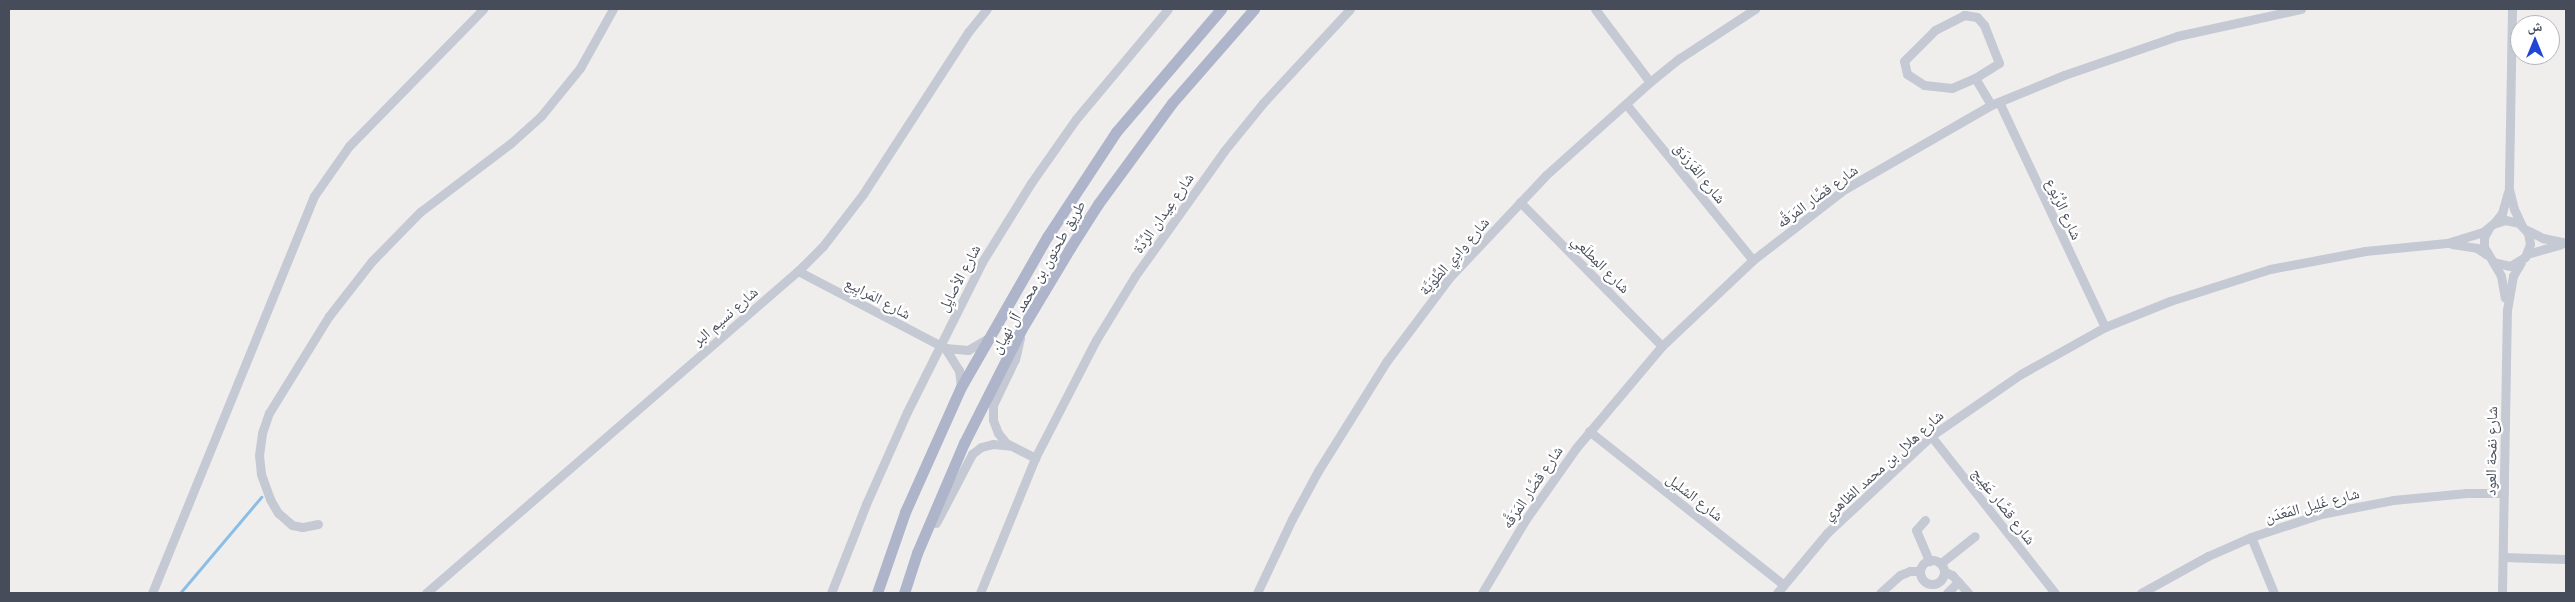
<!DOCTYPE html>
<meta charset="utf-8">
<style>
body{margin:0}
#map{position:relative;width:2575px;height:602px;overflow:hidden;background:#f0eeed;font-family:"Noto Sans","Noto Naskh Arabic",sans-serif}
div>[style]{position:absolute}
[style*='--x']{left:calc(var(--x)*1px);top:calc(var(--y)*1px);width:calc(var(--w)*1px);rotate:calc(var(--a)*1deg)}
.stream>*{height:3px;margin:-1.5px;padding:0 1.5px;transform-origin:1.5px;border-radius:1.5px;background:#8bbee7}
.minor>*{height:9px;margin:-4.5px;padding:0 4.5px;transform-origin:4.5px;border-radius:4.5px;background:#c4c9d4}
.minor>.ring{margin:-4.5px;padding:0;box-sizing:content-box;background:none;border:9px solid #c4c9d4;border-radius:50%}
.major>*{height:11px;margin:-5.5px;padding:0 5.5px;transform-origin:5.5px;border-radius:5.5px;background:#aeb5cb}
span{translate:-50% -50%;white-space:nowrap;text-align:center;line-height:1.15;-webkit-text-stroke:4.5px #fff;paint-order:stroke}
.street-label{font-size:15px;color:#464c59}
.frame{position:absolute;inset:0;border:10px solid #464c59;pointer-events:none}
.north{position:absolute;left:2510px;top:15px;width:50px;height:50px;box-sizing:border-box;background:#fff;border:1px solid #b5b7bd;border-radius:50%;rotate:0deg;font-size:14px;font-weight:700;line-height:20px;text-align:center;color:#464c59}
.north::after{content:'';display:block;margin:auto;width:18px;height:22px;background:#2145d5;clip-path:polygon(50% 0,100% 100%,50% 72%,0 100%)}
</style>
<div id="map">
<div class="stream">
<i style="--x:180;--y:593;--w:126;--a:-49.8"></i>
</div>
<div class="minor">
<i style="--x:1595;--y:9;--w:91;--a:53"></i>
<i style="--x:2512;--y:9;--w:180;--a:91"></i>
<i style="--x:2509;--y:189;--w:21;--a:76"></i>
<i style="--x:2514;--y:209;--w:19;--a:65"></i>
<i style="--x:1975;--y:78;--w:25;--a:157"></i>
<i style="--x:1952;--y:88;--w:28;--a:-174"></i>
<i style="--x:1924;--y:85;--w:20;--a:-147"></i>
<i style="--x:1907;--y:74;--w:13;--a:-103"></i>
<i style="--x:1904;--y:61;--w:44;--a:-45"></i>
<i style="--x:1935;--y:30;--w:33;--a:-27"></i>
<i style="--x:1964;--y:15;--w:13;--a:9"></i>
<i style="--x:1977;--y:17;--w:11;--a:49"></i>
<i style="--x:1984;--y:25;--w:41;--a:68.5"></i>
<i style="--x:1999;--y:63;--w:28;--a:148"></i>
<i style="--x:1975;--y:78;--w:31;--a:59"></i>
<i style="--x:1999;--y:102;--w:249;--a:64.8"></i>
<i style="--x:1626;--y:104;--w:201;--a:50.9"></i>
<i style="--x:1520;--y:202;--w:202;--a:45.4"></i>
<i style="--x:2494;--y:223;--w:13;--a:-51"></i>
<i style="--x:2502;--y:213;--w:22;--a:-74"></i>
<i style="--x:2527;--y:230;--w:18;--a:27"></i>
<i style="--x:2543;--y:238;--w:24;--a:12"></i>
<i style="--x:2452;--y:244;--w:25;--a:9"></i>
<i style="--x:2477;--y:248;--w:12;--a:35"></i>
<i style="--x:2527;--y:254;--w:35;--a:-16"></i>
<i style="--x:2493;--y:262;--w:16;--a:60"></i>
<i style="--x:2501;--y:276;--w:22;--a:80"></i>
<i style="--x:798;--y:271;--w:166;--a:27.6"></i>
<i style="--x:945;--y:348;--w:23;--a:5"></i>
<i style="--x:968;--y:350;--w:22;--a:-30"></i>
<i style="--x:1020;--y:338;--w:22;--a:103"></i>
<i style="--x:1015;--y:359;--w:51;--a:115.6"></i>
<i style="--x:993;--y:405;--w:15;--a:90"></i>
<i style="--x:993;--y:420;--w:14;--a:69"></i>
<i style="--x:998;--y:433;--w:13;--a:51"></i>
<i style="--x:1006;--y:443;--w:33;--a:27"></i>
<i style="--x:945;--y:348;--w:26;--a:58"></i>
<i style="--x:959;--y:370;--w:17;--a:83"></i>
<i style="--x:1589;--y:431;--w:248;--a:38.3"></i>
<i style="--x:1931;--y:436;--w:200;--a:51.7"></i>
<i style="--x:1925;--y:520;--w:13;--a:132"></i>
<i style="--x:1916;--y:530;--w:34;--a:67"></i>
<i style="--x:936;--y:523;--w:78;--a:-62.4"></i>
<i style="--x:972;--y:454;--w:11;--a:-38"></i>
<i style="--x:981;--y:447;--w:12;--a:-14"></i>
<i style="--x:993;--y:444;--w:18;--a:6"></i>
<i style="--x:318;--y:524;--w:16;--a:169"></i>
<i style="--x:302;--y:527;--w:10;--a:-169"></i>
<i style="--x:292;--y:525;--w:18;--a:-139"></i>
<i style="--x:278;--y:513;--w:16;--a:-120"></i>
<i style="--x:270;--y:499;--w:27;--a:-110"></i>
<i style="--x:261;--y:474;--w:19;--a:-96"></i>
<i style="--x:259;--y:455;--w:22;--a:-82"></i>
<i style="--x:262;--y:433;--w:21;--a:-71"></i>
<i style="--x:269;--y:413;--w:114;--a:-58.3"></i>
<i style="--x:329;--y:316;--w:70;--a:-52"></i>
<i style="--x:372;--y:261;--w:69;--a:-45.6"></i>
<i style="--x:420;--y:212;--w:114;--a:-37.2"></i>
<i style="--x:511;--y:143;--w:40;--a:-42"></i>
<i style="--x:541;--y:116;--w:62;--a:-50.9"></i>
<i style="--x:580;--y:68;--w:68;--a:-60.8"></i>
<i style="--x:2251;--y:537;--w:61;--a:67.7"></i>
<i style="--x:2503;--y:557;--w:63;--a:1.8"></i>
<i class="ring" style="left:1920px;top:560px;width:15px;height:15px"></i>
<i style="--x:1941;--y:563;--w:43;--a:-38.5"></i>
<i style="--x:1945;--y:572;--w:8;--a:23"></i>
<i style="--x:1952;--y:575;--w:24;--a:48"></i>
<i style="--x:152;--y:593;--w:429;--a:-67.8"></i>
<i style="--x:314;--y:196;--w:61;--a:-55"></i>
<i style="--x:349;--y:146;--w:192;--a:-45.6"></i>
<i style="--x:426;--y:593;--w:492;--a:-40.9"></i>
<i style="--x:798;--y:271;--w:35;--a:-45"></i>
<i style="--x:823;--y:246;--w:66;--a:-52.4"></i>
<i style="--x:863;--y:194;--w:194;--a:-57"></i>
<i style="--x:969;--y:31;--w:28;--a:-51"></i>
<i style="--x:831;--y:593;--w:96;--a:-68.5"></i>
<i style="--x:866;--y:504;--w:101;--a:-66"></i>
<i style="--x:907;--y:412;--w:168;--a:-63.4"></i>
<i style="--x:982;--y:262;--w:93;--a:-58.2"></i>
<i style="--x:1031;--y:183;--w:78;--a:-54.9"></i>
<i style="--x:1076;--y:119;--w:143;--a:-50.1"></i>
<i style="--x:980;--y:593;--w:146;--a:-67.8"></i>
<i style="--x:1035;--y:458;--w:133;--a:-62.7"></i>
<i style="--x:1096;--y:340;--w:75;--a:-58.6"></i>
<i style="--x:1135;--y:276;--w:153;--a:-54.5"></i>
<i style="--x:1224;--y:151;--w:62;--a:-50.9"></i>
<i style="--x:1263;--y:103;--w:128;--a:-47.2"></i>
<i style="--x:1257;--y:593;--w:82;--a:-64.7"></i>
<i style="--x:1292;--y:519;--w:55;--a:-61.6"></i>
<i style="--x:1318;--y:471;--w:128;--a:-58"></i>
<i style="--x:1386;--y:362;--w:105;--a:-53.1"></i>
<i style="--x:1449;--y:278;--w:141;--a:-46.7"></i>
<i style="--x:1546;--y:175;--w:140;--a:-41.8"></i>
<i style="--x:1650;--y:82;--w:38;--a:-39"></i>
<i style="--x:1680;--y:58;--w:90;--a:-33.2"></i>
<i style="--x:1482;--y:593;--w:86;--a:-59.3"></i>
<i style="--x:1526;--y:519;--w:87;--a:-54.8"></i>
<i style="--x:1576;--y:448;--w:133;--a:-49.9"></i>
<i style="--x:1662;--y:346;--w:125;--a:-43.4"></i>
<i style="--x:1753;--y:260;--w:116;--a:-37.7"></i>
<i style="--x:1845;--y:189;--w:168;--a:-29.9"></i>
<i style="--x:1991;--y:105;--w:79;--a:-22.3"></i>
<i style="--x:2064;--y:75;--w:120;--a:-19"></i>
<i style="--x:2177;--y:36;--w:127;--a:-12.3"></i>
<i style="--x:1777;--y:593;--w:78;--a:-50.2"></i>
<i style="--x:1827;--y:533;--w:142;--a:-43"></i>
<i style="--x:1931;--y:436;--w:109;--a:-34.6"></i>
<i style="--x:2021;--y:374;--w:96;--a:-29.2"></i>
<i style="--x:2105;--y:327;--w:70;--a:-21.8"></i>
<i style="--x:2170;--y:301;--w:105;--a:-17.7"></i>
<i style="--x:2270;--y:269;--w:97;--a:-10.7"></i>
<i style="--x:2365;--y:251;--w:82;--a:-5.6"></i>
<i style="--x:2447;--y:243;--w:38;--a:-17"></i>
<i style="--x:2483;--y:232;--w:13;--a:-39"></i>
<i style="--x:2493;--y:224;--w:13;--a:-18"></i>
<i style="--x:2505;--y:220;--w:14;--a:12"></i>
<i style="--x:2519;--y:223;--w:13;--a:48"></i>
<i style="--x:2528;--y:233;--w:11;--a:80"></i>
<i style="--x:2530;--y:244;--w:14;--a:111"></i>
<i style="--x:2525;--y:257;--w:17;--a:149"></i>
<i style="--x:2510;--y:266;--w:17;--a:-167"></i>
<i style="--x:2493;--y:262;--w:17;--a:-121"></i>
<i style="--x:2484;--y:247;--w:10;--a:-90"></i>
<i style="--x:2484;--y:237;--w:10;--a:-61"></i>
<i style="--x:1880;--y:593;--w:27;--a:-42"></i>
<i style="--x:1900;--y:575;--w:11;--a:-22"></i>
<i style="--x:1910;--y:571;--w:10;--a:0"></i>
<i style="--x:1947;--y:593;--w:16;--a:-45"></i>
<i style="--x:2141;--y:593;--w:77;--a:-28.9"></i>
<i style="--x:2208;--y:556;--w:47;--a:-23.8"></i>
<i style="--x:2251;--y:537;--w:74;--a:-18.2"></i>
<i style="--x:2321;--y:514;--w:73;--a:-11"></i>
<i style="--x:2393;--y:500;--w:74;--a:-5.4"></i>
<i style="--x:2467;--y:493;--w:37;--a:0"></i>
<i style="--x:2502;--y:593;--w:283;--a:-89"></i>
<i style="--x:2507;--y:310;--w:35;--a:-80"></i>
<i style="--x:2513;--y:276;--w:16;--a:-60"></i>
</div>
<div class="major">
<i style="--x:877;--y:593;--w:86;--a:-70.9"></i>
<i style="--x:905;--y:512;--w:137;--a:-65.9"></i>
<i style="--x:961;--y:387;--w:173;--a:-60.2"></i>
<i style="--x:1047;--y:237;--w:126;--a:-56.7"></i>
<i style="--x:1116;--y:132;--w:162;--a:-49.5"></i>
<i style="--x:904;--y:593;--w:42;--a:-72"></i>
<i style="--x:917;--y:553;--w:120;--a:-66.9"></i>
<i style="--x:964;--y:443;--w:127;--a:-63.2"></i>
<i style="--x:1021;--y:330;--w:96;--a:-59.1"></i>
<i style="--x:1070;--y:248;--w:52;--a:-57.5"></i>
<i style="--x:1098;--y:204;--w:125;--a:-53.8"></i>
<i style="--x:1172;--y:103;--w:125;--a:-48.9"></i>
</div>
<div class="street-label">
<span style="left:1700px;top:173px;rotate:51deg">شارع الفَرَزدَق</span>
<span style="left:1817px;top:196px;rotate:-36deg">شارع قصَّار المَرَقَّه</span>
<span style="left:2064px;top:209px;rotate:65deg">شارع الرُّبُوع</span>
<span style="left:1163px;top:213px;rotate:-55deg">شارع عِيدان الرَّدَّة</span>
<span style="left:1454px;top:256px;rotate:-49deg">شارع وادِي الطِّوَيَّة</span>
<span style="left:1601px;top:264px;rotate:45deg">شارع المِطلَعِي</span>
<span style="left:1038px;top:277px;rotate:-60deg">طريق طحنون بن محمد آل نهيان</span>
<span style="left:959px;top:278px;rotate:-62deg">شارع الأصايِل</span>
<span style="left:878px;top:298px;rotate:28deg">شارع المَرابِيع</span>
<span style="left:725px;top:316px;rotate:-41deg">شارع نسيم البر</span>
<span style="left:2491px;top:451px;rotate:-89deg">شارع نفحة العود</span>
<span style="left:1883px;top:465px;rotate:-42deg">شارع هلال بن محمد الظاهري</span>
<span style="left:1532px;top:487px;rotate:-56deg">شارع قصَّار المَرَقَّه</span>
<span style="left:1695px;top:497px;rotate:38deg">شارع الشليل</span>
<span style="left:2312px;top:505px;rotate:-15deg">شارع غَلِيل المَعَدَن</span>
<span style="left:2004px;top:506px;rotate:52deg">شارع قصَّار عَفِيج</span>
</div>
<div class="frame"></div>
<div class="north">ش</div>
</div>
